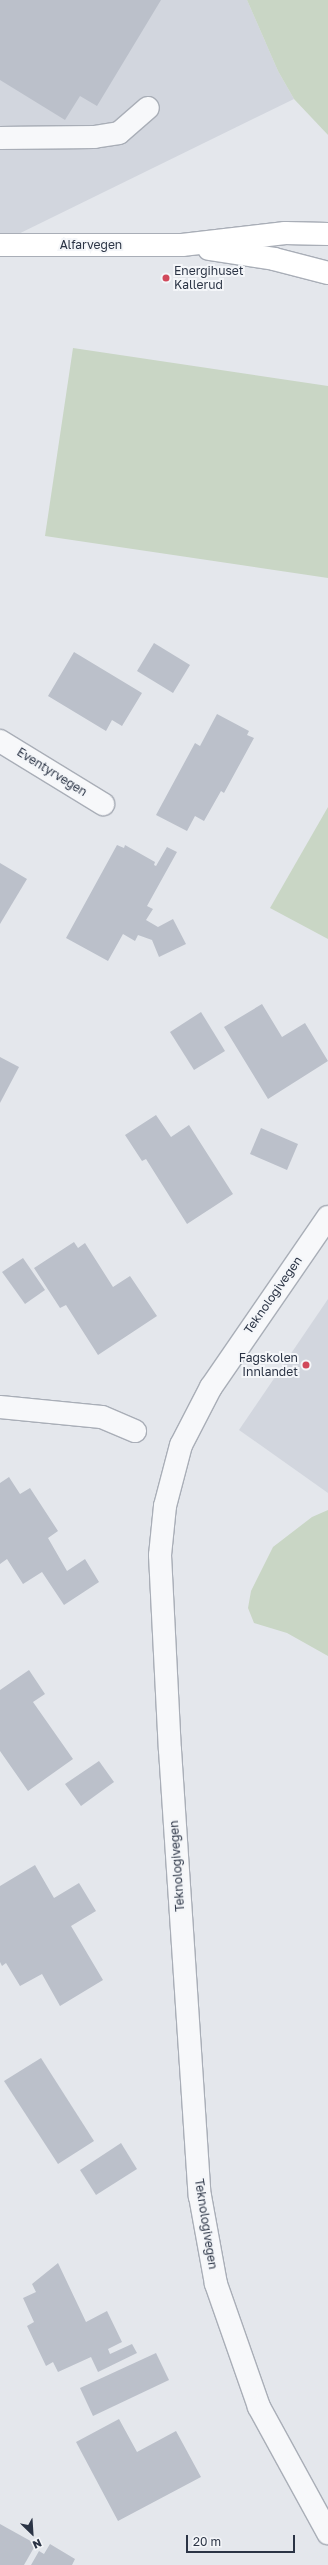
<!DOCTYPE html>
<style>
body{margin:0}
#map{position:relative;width:328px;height:2565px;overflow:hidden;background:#e4e7ec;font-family:"Golos Text",sans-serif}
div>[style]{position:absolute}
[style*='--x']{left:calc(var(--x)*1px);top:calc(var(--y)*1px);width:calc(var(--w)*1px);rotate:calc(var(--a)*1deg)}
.built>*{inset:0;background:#d2d6de}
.green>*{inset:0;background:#c9d6c5}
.building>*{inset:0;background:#bbc0ca}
.roads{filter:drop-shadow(1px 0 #a9aeb7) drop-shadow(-1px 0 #a9aeb7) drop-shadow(0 1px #a9aeb7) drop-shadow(0 -1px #a9aeb7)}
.minor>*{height:22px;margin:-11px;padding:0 11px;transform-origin:11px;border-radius:11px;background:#f7f8fa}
.secondary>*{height:22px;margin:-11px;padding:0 11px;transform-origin:11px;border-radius:11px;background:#fff}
.dots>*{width:11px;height:11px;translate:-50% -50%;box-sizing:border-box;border:2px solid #f4f6f9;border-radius:50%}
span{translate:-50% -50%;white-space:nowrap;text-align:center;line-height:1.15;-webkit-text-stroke:4px #f4f6f9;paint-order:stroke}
.street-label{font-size:12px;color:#2b3445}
.poi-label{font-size:12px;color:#2b3445}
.left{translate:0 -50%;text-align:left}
.right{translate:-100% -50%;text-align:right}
.north{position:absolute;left:12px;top:2513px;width:40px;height:40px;-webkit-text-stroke:3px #f4f6f9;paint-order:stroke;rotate:155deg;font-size:11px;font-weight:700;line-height:16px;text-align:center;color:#2b3445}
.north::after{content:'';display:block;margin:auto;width:14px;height:18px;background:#2b3445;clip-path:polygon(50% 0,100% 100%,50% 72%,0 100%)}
.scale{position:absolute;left:186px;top:2535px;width:109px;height:18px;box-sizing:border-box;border:2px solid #2b3445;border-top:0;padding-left:5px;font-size:12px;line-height:14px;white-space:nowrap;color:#2b3445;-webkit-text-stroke:3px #f4f6f9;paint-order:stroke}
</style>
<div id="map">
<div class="built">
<i style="clip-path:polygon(0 0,247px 0,278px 71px,294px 99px,0 243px)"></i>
<i style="clip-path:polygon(328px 1299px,328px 1493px,239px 1430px)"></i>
</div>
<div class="green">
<i style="clip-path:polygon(247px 0,328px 0,328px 135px,294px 99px,278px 71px)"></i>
<i style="clip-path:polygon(73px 348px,328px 386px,328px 578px,45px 536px)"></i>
<i style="clip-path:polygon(328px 807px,328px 939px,270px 908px)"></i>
<i style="clip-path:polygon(328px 1510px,328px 1656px,287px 1633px,254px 1623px,248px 1608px,251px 1591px,273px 1547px,312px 1517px)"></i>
</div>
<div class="building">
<i style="clip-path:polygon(0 0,161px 0,97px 106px,80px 96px,65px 120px,0 80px)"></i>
<i style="clip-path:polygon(154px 643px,190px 665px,173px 693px,137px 671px)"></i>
<i style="clip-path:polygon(74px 652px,142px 693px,122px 726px,112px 720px,106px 731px,48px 696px)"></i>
<i style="clip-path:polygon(217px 714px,249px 731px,247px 735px,254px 738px,224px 793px,221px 791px,204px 821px,195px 816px,187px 831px,156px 815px,195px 743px,200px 746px)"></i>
<i style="clip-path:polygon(117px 845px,124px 848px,125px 845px,155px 862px,154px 865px,156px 866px,167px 847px,177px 852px,147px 906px,153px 909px,146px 920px,158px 927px,173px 919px,186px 944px,159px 957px,152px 940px,138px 935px,135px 941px,123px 934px,108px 961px,66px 938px)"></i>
<i style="clip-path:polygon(0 863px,27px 879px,0 924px)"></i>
<i style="clip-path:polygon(262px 1004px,282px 1037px,305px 1023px,328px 1061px,268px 1099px,224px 1027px)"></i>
<i style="clip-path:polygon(201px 1012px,225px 1051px,194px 1070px,170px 1032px)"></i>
<i style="clip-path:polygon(0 1057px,19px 1067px,0 1103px)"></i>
<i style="clip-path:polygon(156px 1115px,171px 1137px,189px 1125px,233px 1194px,187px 1224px,146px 1159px,142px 1161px,125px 1135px)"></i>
<i style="clip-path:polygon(261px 1128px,298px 1144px,287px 1170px,250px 1154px)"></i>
<i style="clip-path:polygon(74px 1242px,78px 1248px,85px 1243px,113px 1287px,130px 1276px,157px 1316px,98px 1355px,66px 1305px,60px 1308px,34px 1268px)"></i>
<i style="clip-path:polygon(23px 1258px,45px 1290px,25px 1304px,2px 1272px)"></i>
<i style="clip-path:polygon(9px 1477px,20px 1494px,30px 1488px,58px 1531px,48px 1538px,67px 1571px,85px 1559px,99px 1582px,64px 1605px,42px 1572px,23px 1584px,7px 1559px,0 1564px,0 1483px)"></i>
<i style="clip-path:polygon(29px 1670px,45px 1694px,33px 1702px,73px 1759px,28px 1791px,0 1751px,0 1690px)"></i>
<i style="clip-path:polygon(99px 1761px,114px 1782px,81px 1806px,65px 1784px)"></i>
<i style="clip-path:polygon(35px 1865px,54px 1898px,79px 1883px,96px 1911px,71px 1926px,103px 1980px,60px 2006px,42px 1974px,20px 1986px,6px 1963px,2px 1966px,0 1962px,0 1886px)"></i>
<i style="clip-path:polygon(41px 2058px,94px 2141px,58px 2164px,4px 2081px)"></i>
<i style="clip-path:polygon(121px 2143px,137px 2169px,96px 2195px,80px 2170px)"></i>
<i style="clip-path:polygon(58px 2263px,86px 2322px,107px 2311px,122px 2342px,108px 2349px,110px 2354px,132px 2344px,137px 2353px,98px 2372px,91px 2357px,58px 2372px,53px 2362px,46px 2366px,27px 2326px,34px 2322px,23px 2298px,36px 2292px,32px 2284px)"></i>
<i style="clip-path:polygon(156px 2353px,169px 2380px,93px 2416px,80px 2388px)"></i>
<i style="clip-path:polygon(119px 2419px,137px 2452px,176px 2431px,201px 2477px,118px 2521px,76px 2442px)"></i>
<i style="clip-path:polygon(0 2524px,36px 2544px,24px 2565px,0 2565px)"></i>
<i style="clip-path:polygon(50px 2544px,75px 2559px,72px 2565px,31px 2565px,39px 2551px,44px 2554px)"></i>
</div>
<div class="roads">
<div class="minor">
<i style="--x:0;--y:138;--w:94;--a:-0.6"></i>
<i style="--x:94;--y:137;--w:25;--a:-9"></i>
<i style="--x:119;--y:133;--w:38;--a:-41"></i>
<i style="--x:0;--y:741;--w:121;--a:31.5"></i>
<i style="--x:328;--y:1217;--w:206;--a:124.5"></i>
<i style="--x:211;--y:1387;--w:65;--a:117.3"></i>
<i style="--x:181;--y:1445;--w:63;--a:104.7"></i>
<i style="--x:165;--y:1506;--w:49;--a:95.8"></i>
<i style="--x:160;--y:1555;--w:195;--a:87.1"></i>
<i style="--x:170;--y:1750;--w:447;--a:86.2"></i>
<i style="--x:200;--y:2196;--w:89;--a:79.7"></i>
<i style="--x:216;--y:2284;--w:130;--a:70.7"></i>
<i style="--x:259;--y:2407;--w:144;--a:61.3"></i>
<i style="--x:0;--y:1407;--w:102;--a:5.6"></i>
<i style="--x:102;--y:1417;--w:36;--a:23"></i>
</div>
<div class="secondary">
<i style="--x:0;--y:245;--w:182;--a:0"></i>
<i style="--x:182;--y:245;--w:104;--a:-6.6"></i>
<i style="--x:285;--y:233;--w:43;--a:1.3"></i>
<i style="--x:209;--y:249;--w:66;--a:8.7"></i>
<i style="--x:274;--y:259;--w:56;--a:14.5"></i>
</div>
</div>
<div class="dots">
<i style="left:166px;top:278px;background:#d1495b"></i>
<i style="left:306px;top:1365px;background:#d1495b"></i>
</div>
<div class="street-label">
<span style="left:91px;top:245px">Alfarvegen</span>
<span style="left:52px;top:772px;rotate:32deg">Eventyrvegen</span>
<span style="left:273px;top:1295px;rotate:-55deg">Teknologivegen</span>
<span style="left:177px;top:1866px;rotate:-94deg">Teknologivegen</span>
<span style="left:206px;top:2224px;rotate:81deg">Teknologivegen</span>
</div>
<div class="poi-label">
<span class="left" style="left:174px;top:278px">Energihuset<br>Kallerud</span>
<span class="right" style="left:298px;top:1365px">Fagskolen<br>Innlandet</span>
</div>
<div class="north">N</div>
<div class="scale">20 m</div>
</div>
